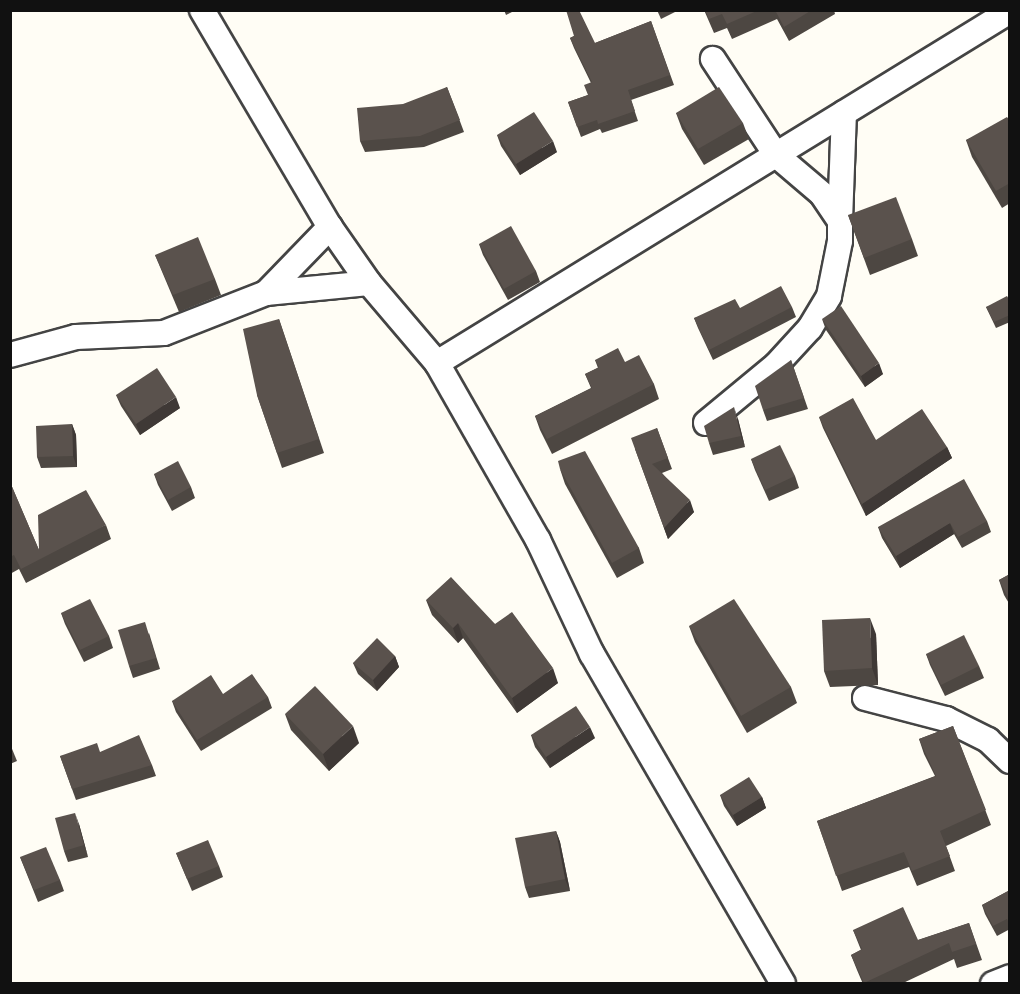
<!DOCTYPE html>
<style>
body{margin:0}
#map{position:relative;width:1020px;height:994px;overflow:hidden;background:#fffdf5;font-family:"PT Serif",serif}
div>[style]{position:absolute}
[style*='--x']{left:calc(var(--x)*1px);top:calc(var(--y)*1px);width:calc(var(--w)*1px);rotate:calc(var(--a)*1deg)}
.roads{filter:drop-shadow(2px 0 #444) drop-shadow(-2px 0 #444) drop-shadow(0 2px #444) drop-shadow(0 -2px #444)}
.street>*{height:24px;margin:-12px;padding:0 12px;transform-origin:12px;border-radius:12px;background:#fff}
.wall>*{inset:0;background:#4d4742}
.shaded-wall>*{inset:0;background:#3f3936}
.building>*{inset:0;background:#5a524d}
span{translate:-50% -50%;white-space:nowrap;text-align:center;line-height:1.15;-webkit-text-stroke:6px #fff;paint-order:stroke}
.frame{position:absolute;inset:0;border:12px solid #111;pointer-events:none}
</style>
<div id="map">
<div class="roads">
<div class="street">
<i style="--x:202;--y:10;--w:252;--a:59.5"></i>
<i style="--x:330;--y:227;--w:68;--a:55.1"></i>
<i style="--x:369;--y:283;--w:105;--a:49.6"></i>
<i style="--x:437;--y:363;--w:204;--a:60.3"></i>
<i style="--x:538;--y:540;--w:126;--a:64.7"></i>
<i style="--x:592;--y:654;--w:381;--a:59.9"></i>
<i style="--x:840;--y:221;--w:108;--a:-87.9"></i>
<i style="--x:266;--y:293;--w:92;--a:-45.9"></i>
<i style="--x:10;--y:355;--w:68;--a:-15.3"></i>
<i style="--x:76;--y:337;--w:88;--a:-2.6"></i>
<i style="--x:164;--y:333;--w:110;--a:-21.4"></i>
<i style="--x:266;--y:293;--w:103;--a:-5.5"></i>
<i style="--x:437;--y:363;--w:672;--a:-31.56"></i>
<i style="--x:706;--y:423;--w:91;--a:-39.6"></i>
<i style="--x:776;--y:365;--w:50;--a:-47.4"></i>
<i style="--x:810;--y:328;--w:37;--a:-59"></i>
<i style="--x:829;--y:296;--w:56;--a:-78.7"></i>
<i style="--x:840;--y:241;--w:20;--a:-90"></i>
<i style="--x:840;--y:221;--w:32;--a:-124"></i>
<i style="--x:822;--y:194;--w:60;--a:-139.7"></i>
<i style="--x:776;--y:155;--w:115;--a:-123.3"></i>
<i style="--x:865;--y:698;--w:84;--a:14.5"></i>
<i style="--x:946;--y:719;--w:47;--a:26.6"></i>
<i style="--x:988;--y:740;--w:30;--a:44"></i>
<i style="--x:993;--y:984;--w:18;--a:-22"></i>
</div>
</div>
<div class="wall">
<i style="clip-path:polygon(504px 10px,516px 10px,506px 15px)"></i>
<i style="clip-path:polygon(657px 10px,679px 10px,661px 19px)"></i>
<i style="clip-path:polygon(704px 10px,834px 10px,835px 14px,789px 41px,777px 19px,732px 39px,727px 28px,714px 33px)"></i>
<i style="clip-path:polygon(651px 21px,674px 85px,631px 100px,638px 121px,602px 133px,600px 129px,581px 137px,568px 102px,588px 95px,591px 83px,574px 48px,570px 38px,574px 36px,595px 43px)"></i>
<i style="clip-path:polygon(447px 87px,464px 132px,424px 147px,365px 152px,360px 141px)"></i>
<i style="clip-path:polygon(676px 113px,743px 123px,749px 139px,704px 165px,682px 129px)"></i>
<i style="clip-path:polygon(1010px 121px,1010px 203px,1002px 208px,972px 157px,966px 140px)"></i>
<i style="clip-path:polygon(497px 135px,557px 152px,520px 175px,501px 146px)"></i>
<i style="clip-path:polygon(848px 215px,912px 239px,918px 256px,870px 275px)"></i>
<i style="clip-path:polygon(479px 244px,536px 271px,540px 282px,508px 300px,483px 255px)"></i>
<i style="clip-path:polygon(155px 255px,215px 279px,221px 295px,179px 312px)"></i>
<i style="clip-path:polygon(1010px 301px,1010px 322px,996px 328px,986px 307px)"></i>
<i style="clip-path:polygon(792px 307px,796px 317px,713px 360px,698px 328px,694px 318px,740px 308px)"></i>
<i style="clip-path:polygon(279px 319px,324px 453px,282px 468px,257px 395px)"></i>
<i style="clip-path:polygon(822px 319px,883px 374px,865px 387px,826px 330px)"></i>
<i style="clip-path:polygon(595px 360px,625px 362px,654px 384px,659px 399px,552px 454px,540px 430px,535px 416px,591px 388px,585px 374px,598px 368px)"></i>
<i style="clip-path:polygon(791px 360px,808px 409px,767px 421px,763px 410px)"></i>
<i style="clip-path:polygon(116px 395px,180px 408px,140px 435px,121px 406px)"></i>
<i style="clip-path:polygon(819px 417px,876px 440px,947px 447px,952px 458px,866px 516px,823px 428px)"></i>
<i style="clip-path:polygon(738px 419px,745px 447px,713px 455px,709px 443px)"></i>
<i style="clip-path:polygon(72px 424px,76px 435px,77px 467px,41px 468px,37px 457px)"></i>
<i style="clip-path:polygon(657px 428px,672px 469px,662px 473px,694px 512px,668px 539px,635px 449px)"></i>
<i style="clip-path:polygon(751px 459px,795px 476px,799px 488px,769px 501px,755px 470px)"></i>
<i style="clip-path:polygon(560px 469px,639px 548px,644px 563px,617px 578px,565px 484px)"></i>
<i style="clip-path:polygon(154px 474px,191px 487px,195px 498px,172px 511px,158px 485px)"></i>
<i style="clip-path:polygon(10px 482px,39px 550px,106px 525px,111px 539px,26px 583px,19px 569px,10px 574px)"></i>
<i style="clip-path:polygon(987px 521px,991px 532px,962px 548px,954px 534px,900px 568px,882px 538px,878px 527px)"></i>
<i style="clip-path:polygon(1010px 574px,1010px 605px,1004px 595px,999px 580px)"></i>
<i style="clip-path:polygon(426px 600px,495px 624px,558px 683px,517px 713px,463px 638px,458px 643px,432px 615px)"></i>
<i style="clip-path:polygon(61px 613px,109px 636px,113px 648px,84px 662px,65px 624px)"></i>
<i style="clip-path:polygon(689px 626px,791px 687px,797px 703px,747px 733px,695px 642px)"></i>
<i style="clip-path:polygon(149px 633px,160px 669px,133px 678px,129px 666px)"></i>
<i style="clip-path:polygon(876px 634px,878px 685px,830px 687px,824px 671px)"></i>
<i style="clip-path:polygon(926px 654px,979px 666px,984px 678px,945px 696px,930px 665px)"></i>
<i style="clip-path:polygon(395px 656px,399px 667px,377px 691px,358px 674px,353px 663px)"></i>
<i style="clip-path:polygon(223px 694px,268px 697px,272px 708px,201px 751px,176px 712px,172px 701px)"></i>
<i style="clip-path:polygon(285px 714px,359px 743px,329px 771px,291px 730px)"></i>
<i style="clip-path:polygon(953px 726px,991px 825px,946px 846px,955px 871px,917px 886px,909px 867px,842px 891px,817px 821px,935px 776px,924px 754px,919px 739px)"></i>
<i style="clip-path:polygon(531px 735px,595px 738px,550px 768px,535px 747px)"></i>
<i style="clip-path:polygon(10px 744px,17px 761px,10px 764px)"></i>
<i style="clip-path:polygon(100px 752px,152px 765px,156px 776px,76px 800px,60px 756px)"></i>
<i style="clip-path:polygon(720px 795px,762px 797px,766px 808px,737px 826px,724px 806px)"></i>
<i style="clip-path:polygon(79px 824px,88px 857px,68px 862px,64px 851px)"></i>
<i style="clip-path:polygon(556px 831px,560px 842px,570px 891px,529px 898px,525px 887px)"></i>
<i style="clip-path:polygon(176px 853px,219px 866px,223px 877px,192px 891px)"></i>
<i style="clip-path:polygon(20px 857px,60px 880px,64px 891px,38px 902px)"></i>
<i style="clip-path:polygon(1010px 890px,1010px 929px,997px 936px,985px 914px,982px 905px)"></i>
<i style="clip-path:polygon(969px 923px,982px 960px,957px 968px,954px 959px,901px 984px,863px 984px,857px 970px,851px 955px,861px 950px,853px 930px,918px 940px)"></i>
</div>
<div class="shaded-wall">
<i style="clip-path:polygon(553px 141px,557px 152px,520px 175px,516px 164px)"></i>
<i style="clip-path:polygon(879px 363px,883px 374px,865px 387px,861px 376px)"></i>
<i style="clip-path:polygon(176px 397px,180px 408px,140px 435px,136px 424px)"></i>
<i style="clip-path:polygon(734px 407px,738px 419px,745px 447px,741px 436px)"></i>
<i style="clip-path:polygon(72px 424px,76px 435px,77px 467px,73px 456px)"></i>
<i style="clip-path:polygon(947px 447px,952px 458px,866px 516px,862px 504px)"></i>
<i style="clip-path:polygon(690px 500px,694px 512px,668px 539px,664px 528px)"></i>
<i style="clip-path:polygon(950px 523px,954px 534px,900px 568px,896px 556px)"></i>
<i style="clip-path:polygon(870px 618px,876px 634px,878px 685px,872px 668px)"></i>
<i style="clip-path:polygon(458px 623px,463px 638px,458px 643px,453px 628px)"></i>
<i style="clip-path:polygon(395px 656px,399px 667px,377px 691px,373px 680px)"></i>
<i style="clip-path:polygon(553px 668px,558px 683px,517px 713px,512px 698px)"></i>
<i style="clip-path:polygon(353px 726px,359px 743px,329px 771px,323px 754px)"></i>
<i style="clip-path:polygon(590px 727px,595px 738px,550px 768px,546px 757px)"></i>
<i style="clip-path:polygon(762px 797px,766px 808px,737px 826px,733px 815px)"></i>
<i style="clip-path:polygon(75px 813px,79px 824px,88px 857px,84px 845px)"></i>
<i style="clip-path:polygon(556px 831px,560px 842px,570px 891px,565px 879px)"></i>
</div>
<div class="building">
<i style="clip-path:polygon(566px 10px,579px 10px,595px 43px,651px 21px,670px 75px,628px 90px,635px 111px,598px 124px,597px 120px,577px 127px,568px 102px,588px 95px,584px 85px,592px 82px,570px 38px,574px 36px)"></i>
<i style="clip-path:polygon(705px 10px,759px 10px,727px 24px,722px 14px,709px 19px)"></i>
<i style="clip-path:polygon(775px 10px,812px 10px,784px 27px)"></i>
<i style="clip-path:polygon(447px 87px,460px 120px,420px 136px,360px 141px,357px 108px,403px 104px)"></i>
<i style="clip-path:polygon(719px 87px,743px 123px,698px 149px,676px 113px)"></i>
<i style="clip-path:polygon(534px 112px,553px 141px,516px 164px,497px 135px)"></i>
<i style="clip-path:polygon(1007px 117px,1010px 121px,1010px 183px,996px 191px,966px 140px)"></i>
<i style="clip-path:polygon(896px 197px,912px 239px,864px 258px,848px 215px)"></i>
<i style="clip-path:polygon(511px 226px,536px 271px,504px 289px,479px 244px)"></i>
<i style="clip-path:polygon(198px 237px,215px 279px,173px 295px,155px 255px)"></i>
<i style="clip-path:polygon(781px 286px,792px 307px,709px 350px,694px 318px,735px 299px,740px 308px)"></i>
<i style="clip-path:polygon(1007px 296px,1010px 301px,1010px 315px,994px 322px,986px 307px)"></i>
<i style="clip-path:polygon(841px 306px,879px 363px,861px 376px,822px 319px)"></i>
<i style="clip-path:polygon(279px 319px,319px 439px,277px 453px,257px 395px,243px 329px)"></i>
<i style="clip-path:polygon(618px 348px,625px 362px,639px 355px,654px 384px,547px 439px,535px 416px,592px 388px,585px 374px,599px 367px,595px 360px)"></i>
<i style="clip-path:polygon(791px 360px,804px 398px,763px 410px,755px 386px)"></i>
<i style="clip-path:polygon(157px 368px,176px 397px,136px 424px,116px 395px)"></i>
<i style="clip-path:polygon(853px 398px,876px 440px,922px 409px,947px 447px,862px 504px,819px 417px)"></i>
<i style="clip-path:polygon(734px 407px,741px 436px,709px 443px,704px 426px)"></i>
<i style="clip-path:polygon(72px 424px,73px 456px,37px 457px,36px 426px)"></i>
<i style="clip-path:polygon(657px 428px,668px 458px,652px 464px,690px 500px,664px 528px,631px 438px)"></i>
<i style="clip-path:polygon(780px 445px,795px 476px,765px 490px,751px 459px)"></i>
<i style="clip-path:polygon(585px 451px,639px 548px,612px 563px,560px 469px,558px 461px)"></i>
<i style="clip-path:polygon(178px 461px,191px 487px,168px 500px,154px 474px)"></i>
<i style="clip-path:polygon(964px 479px,987px 521px,958px 537px,950px 523px,896px 556px,878px 527px)"></i>
<i style="clip-path:polygon(10px 482px,39px 550px,38px 515px,86px 490px,106px 525px,21px 569px,14px 555px,10px 557px)"></i>
<i style="clip-path:polygon(1010px 574px,1010px 601px,999px 580px)"></i>
<i style="clip-path:polygon(451px 577px,495px 624px,512px 612px,553px 668px,512px 698px,458px 623px,453px 628px,426px 600px)"></i>
<i style="clip-path:polygon(90px 599px,109px 636px,80px 650px,61px 613px)"></i>
<i style="clip-path:polygon(734px 599px,791px 687px,741px 716px,689px 626px)"></i>
<i style="clip-path:polygon(870px 618px,872px 668px,824px 671px,822px 620px)"></i>
<i style="clip-path:polygon(145px 622px,156px 658px,129px 666px,118px 630px)"></i>
<i style="clip-path:polygon(964px 635px,979px 666px,941px 685px,926px 654px)"></i>
<i style="clip-path:polygon(377px 638px,395px 656px,373px 680px,353px 663px)"></i>
<i style="clip-path:polygon(252px 674px,268px 697px,197px 740px,172px 701px,211px 675px,223px 694px)"></i>
<i style="clip-path:polygon(315px 686px,353px 726px,323px 754px,285px 714px)"></i>
<i style="clip-path:polygon(576px 706px,590px 727px,546px 757px,531px 735px)"></i>
<i style="clip-path:polygon(953px 726px,986px 810px,940px 831px,950px 856px,912px 871px,904px 852px,836px 876px,817px 821px,936px 776px,919px 739px)"></i>
<i style="clip-path:polygon(139px 735px,152px 765px,72px 789px,60px 756px,97px 743px,100px 752px)"></i>
<i style="clip-path:polygon(749px 777px,762px 797px,733px 815px,720px 795px)"></i>
<i style="clip-path:polygon(75px 813px,84px 845px,64px 851px,55px 818px)"></i>
<i style="clip-path:polygon(556px 831px,565px 879px,525px 887px,515px 838px)"></i>
<i style="clip-path:polygon(208px 840px,219px 866px,187px 879px,176px 853px)"></i>
<i style="clip-path:polygon(46px 847px,60px 880px,34px 890px,20px 857px)"></i>
<i style="clip-path:polygon(1010px 890px,1010px 925px,1007px 919px,993px 926px,982px 905px)"></i>
<i style="clip-path:polygon(903px 907px,918px 940px,969px 923px,976px 944px,952px 952px,949px 943px,864px 983px,851px 955px,862px 949px,853px 930px)"></i>
</div>
<div class="frame"></div>
</div>
